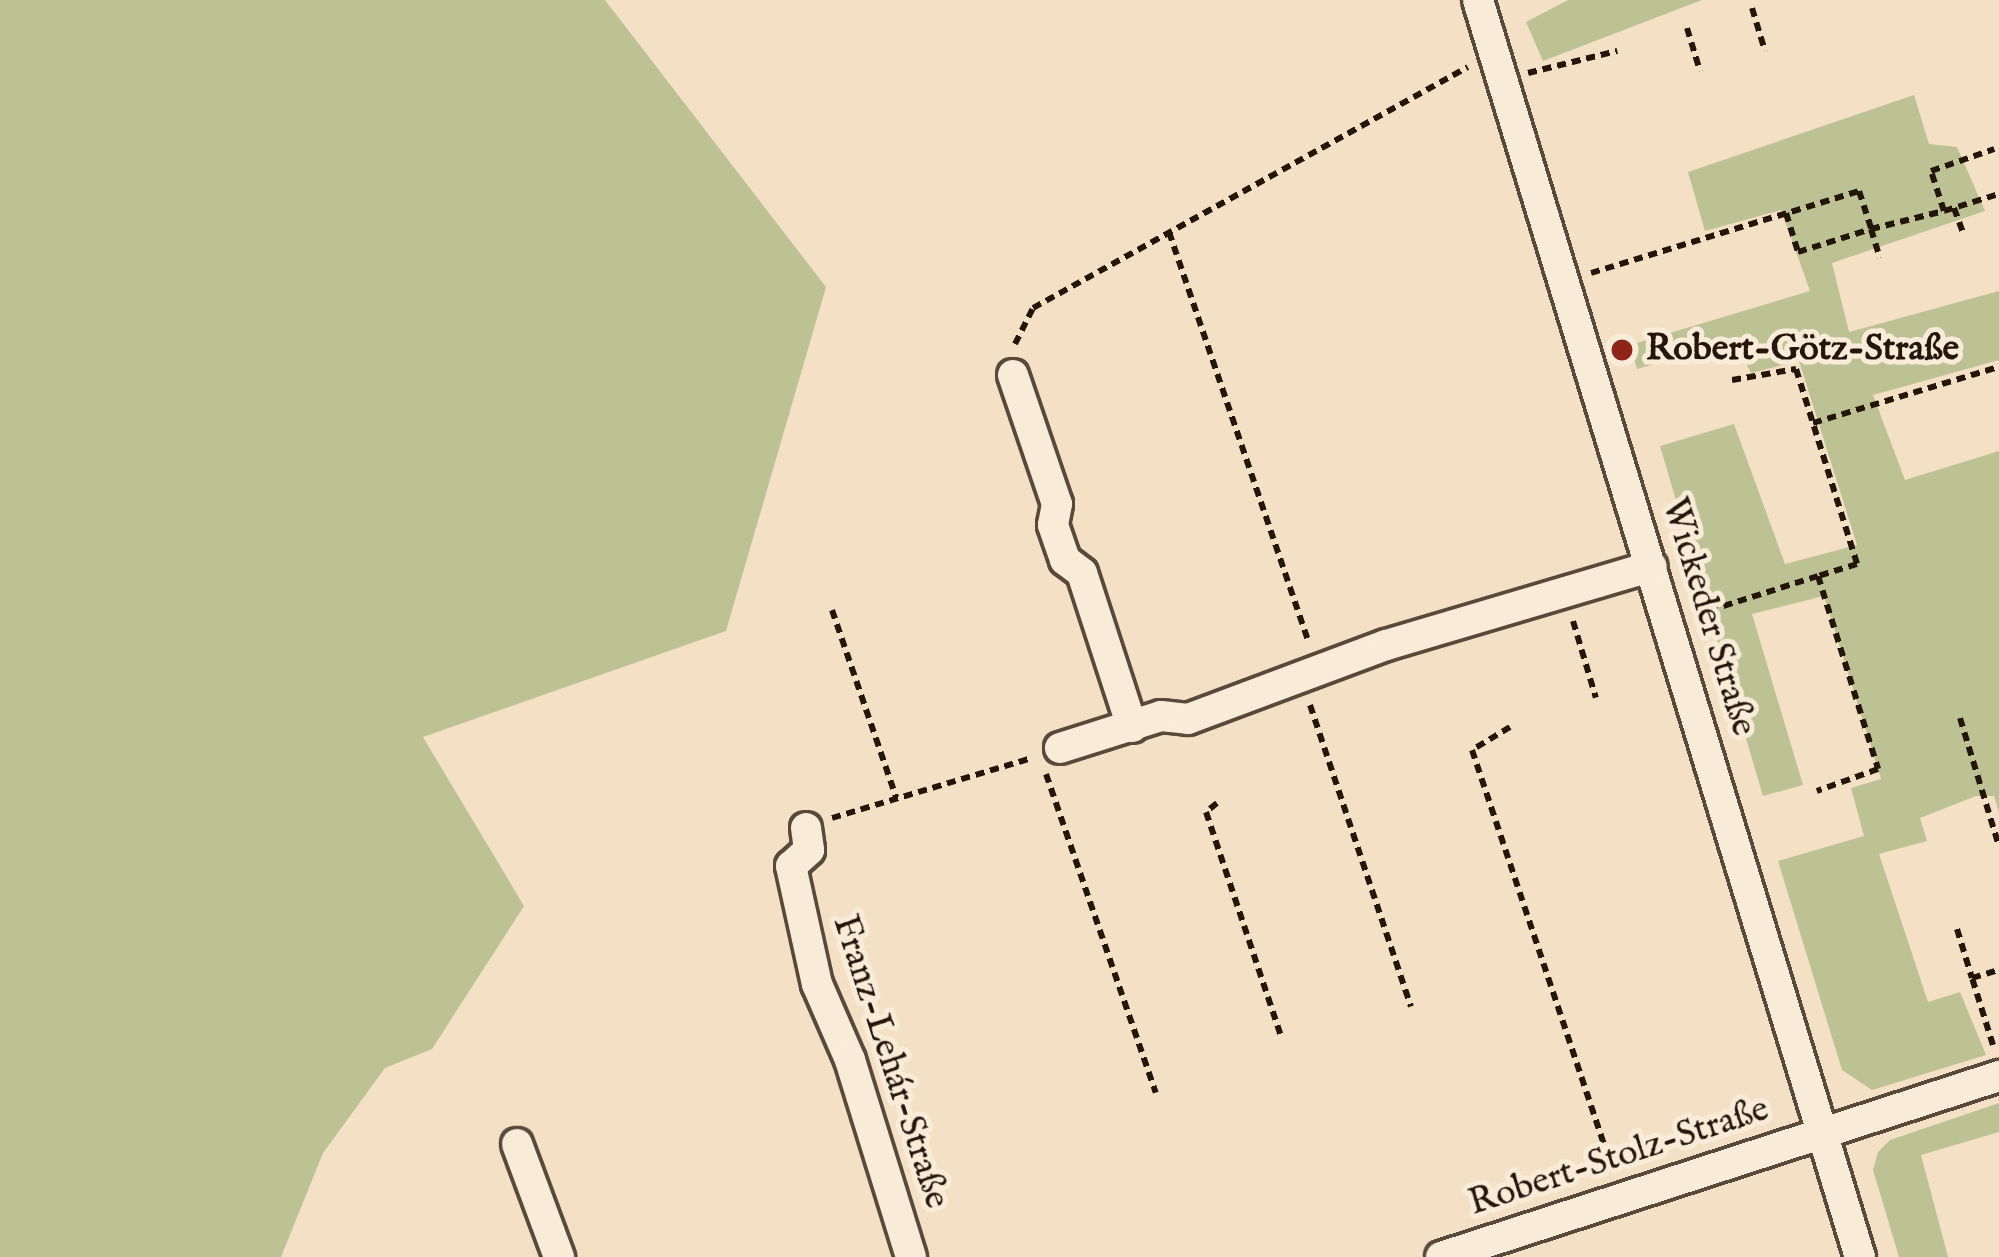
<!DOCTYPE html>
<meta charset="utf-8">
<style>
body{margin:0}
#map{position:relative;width:1999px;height:1257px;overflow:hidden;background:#f4e1c5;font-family:"IM FELL English",serif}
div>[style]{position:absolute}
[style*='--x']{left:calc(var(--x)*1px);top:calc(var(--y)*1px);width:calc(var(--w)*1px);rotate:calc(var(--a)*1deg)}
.green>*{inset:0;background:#bcc294}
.path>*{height:6px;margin-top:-3px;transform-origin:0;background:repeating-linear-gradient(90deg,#25160b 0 9px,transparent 0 15px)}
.roads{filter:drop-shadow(3px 0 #59493a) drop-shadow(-3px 0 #59493a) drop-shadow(0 3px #59493a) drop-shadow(0 -3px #59493a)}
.street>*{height:30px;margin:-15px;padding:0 15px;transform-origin:15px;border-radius:15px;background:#f8ecd9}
.dots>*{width:33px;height:33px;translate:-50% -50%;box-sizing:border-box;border:6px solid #f8ecd9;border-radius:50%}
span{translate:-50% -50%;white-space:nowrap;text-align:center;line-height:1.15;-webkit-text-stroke:10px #f8ecd9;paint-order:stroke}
.poi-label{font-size:36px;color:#25160b;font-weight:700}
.left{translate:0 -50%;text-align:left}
.street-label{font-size:36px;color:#25160b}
</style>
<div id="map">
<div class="green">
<i style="clip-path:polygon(0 0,605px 0,826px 287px,726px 631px,423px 737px,524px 906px,432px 1049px,385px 1068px,323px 1153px,281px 1257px,0 1257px)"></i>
<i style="clip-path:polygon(1568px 0,1702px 0,1543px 61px,1526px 22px)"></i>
<i style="clip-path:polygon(1914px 95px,1929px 144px,1957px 147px,1985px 211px,1832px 263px,1849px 332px,1999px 291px,1999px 360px,1873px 395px,1905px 480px,1999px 451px,1999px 812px,1994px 796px,1976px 796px,1920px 818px,1927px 841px,1879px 854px,1928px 1002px,1960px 992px,1986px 1055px,1872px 1090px,1842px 1070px,1778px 861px,1864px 836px,1851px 788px,1881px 779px,1824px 596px,1752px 614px,1803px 785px,1763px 796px,1660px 446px,1734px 424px,1785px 564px,1857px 545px,1799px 361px,1751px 373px,1735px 341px,1637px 369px,1630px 345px,1810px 291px,1781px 210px,1705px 231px,1688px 172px)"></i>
<i style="clip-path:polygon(1999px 1103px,1999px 1132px,1921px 1155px,1948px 1257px,1899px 1257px,1873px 1170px,1878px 1152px,1890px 1140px)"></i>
</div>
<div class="path">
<i style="--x:1752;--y:8;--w:45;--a:73.2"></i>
<i style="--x:1687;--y:28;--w:45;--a:73.2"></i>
<i style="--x:1528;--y:73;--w:92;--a:-13.9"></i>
<i style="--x:1954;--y:208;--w:27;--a:70"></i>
<i style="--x:1944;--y:211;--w:58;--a:-17.2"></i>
<i style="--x:1786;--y:213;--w:41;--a:72.9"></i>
<i style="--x:1798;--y:252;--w:77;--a:-17.5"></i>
<i style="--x:1871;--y:229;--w:30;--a:73"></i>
<i style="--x:1169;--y:232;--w:434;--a:71.2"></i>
<i style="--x:1591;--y:273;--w:280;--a:-17"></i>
<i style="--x:1859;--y:191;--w:40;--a:72"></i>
<i style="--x:1871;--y:229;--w:75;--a:-13.9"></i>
<i style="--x:1944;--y:211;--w:42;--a:-108"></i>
<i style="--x:1931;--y:171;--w:67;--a:-19.2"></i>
<i style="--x:1015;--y:344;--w:40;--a:-63.4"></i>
<i style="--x:1033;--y:308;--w:497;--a:-29"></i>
<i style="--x:1732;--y:380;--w:65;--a:-9.8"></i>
<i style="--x:1796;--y:369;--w:204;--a:72.6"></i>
<i style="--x:1857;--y:564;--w:41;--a:162.9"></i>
<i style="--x:1818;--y:576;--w:202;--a:72.7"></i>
<i style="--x:1878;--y:769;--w:65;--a:160.2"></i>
<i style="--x:1813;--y:423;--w:194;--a:-16.8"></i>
<i style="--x:832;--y:610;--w:198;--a:71.1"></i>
<i style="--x:1695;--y:615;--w:129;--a:-17.6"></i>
<i style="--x:1573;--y:621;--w:80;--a:73.4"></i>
<i style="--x:1310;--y:705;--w:318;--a:71.5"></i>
<i style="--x:1960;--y:718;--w:134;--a:73.1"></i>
<i style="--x:1510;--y:727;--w:44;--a:148.8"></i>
<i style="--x:1472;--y:750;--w:444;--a:71.5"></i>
<i style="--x:1046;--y:774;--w:337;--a:71"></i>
<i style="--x:1217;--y:803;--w:14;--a:141"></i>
<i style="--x:1206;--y:812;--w:236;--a:71.5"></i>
<i style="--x:832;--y:818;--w:209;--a:-16.7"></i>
<i style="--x:1957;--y:929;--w:51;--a:73"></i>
<i style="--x:1993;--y:1045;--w:70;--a:-107.4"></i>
<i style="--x:1972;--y:978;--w:28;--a:-17"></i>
</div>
<div class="roads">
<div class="street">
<i style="--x:1478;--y:0;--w:1314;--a:73.1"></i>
<i style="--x:1013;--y:375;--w:136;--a:71.2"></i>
<i style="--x:1057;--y:504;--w:21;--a:101"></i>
<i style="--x:1053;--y:525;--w:37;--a:71"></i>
<i style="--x:1065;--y:560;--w:21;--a:37"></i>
<i style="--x:1082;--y:573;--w:162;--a:72"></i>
<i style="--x:1060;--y:748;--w:106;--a:-17.6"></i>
<i style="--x:1161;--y:716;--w:27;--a:6"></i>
<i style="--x:1188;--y:719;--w:211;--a:-20.5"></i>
<i style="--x:1386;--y:645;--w:277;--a:-16.5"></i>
<i style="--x:806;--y:828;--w:22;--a:82"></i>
<i style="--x:809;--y:850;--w:24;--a:138"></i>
<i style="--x:791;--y:866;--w:121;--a:77.6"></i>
<i style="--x:817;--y:984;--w:83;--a:66.5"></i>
<i style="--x:850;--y:1060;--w:206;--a:72.8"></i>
<i style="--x:517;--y:1144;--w:121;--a:69.6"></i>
<i style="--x:1441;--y:1257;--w:587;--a:-17.97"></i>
</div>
</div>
<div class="dots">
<i style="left:1622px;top:350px;background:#8f2418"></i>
</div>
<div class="poi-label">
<span class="left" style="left:1646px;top:350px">Robert-Götz-Straße</span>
</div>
<div class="street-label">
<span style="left:1708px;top:617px;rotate:73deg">Wickeder Straße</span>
<span style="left:890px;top:1062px;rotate:72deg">Franz-Lehár-Straße</span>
<span style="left:1619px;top:1157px;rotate:-18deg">Robert-Stolz-Straße</span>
</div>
</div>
